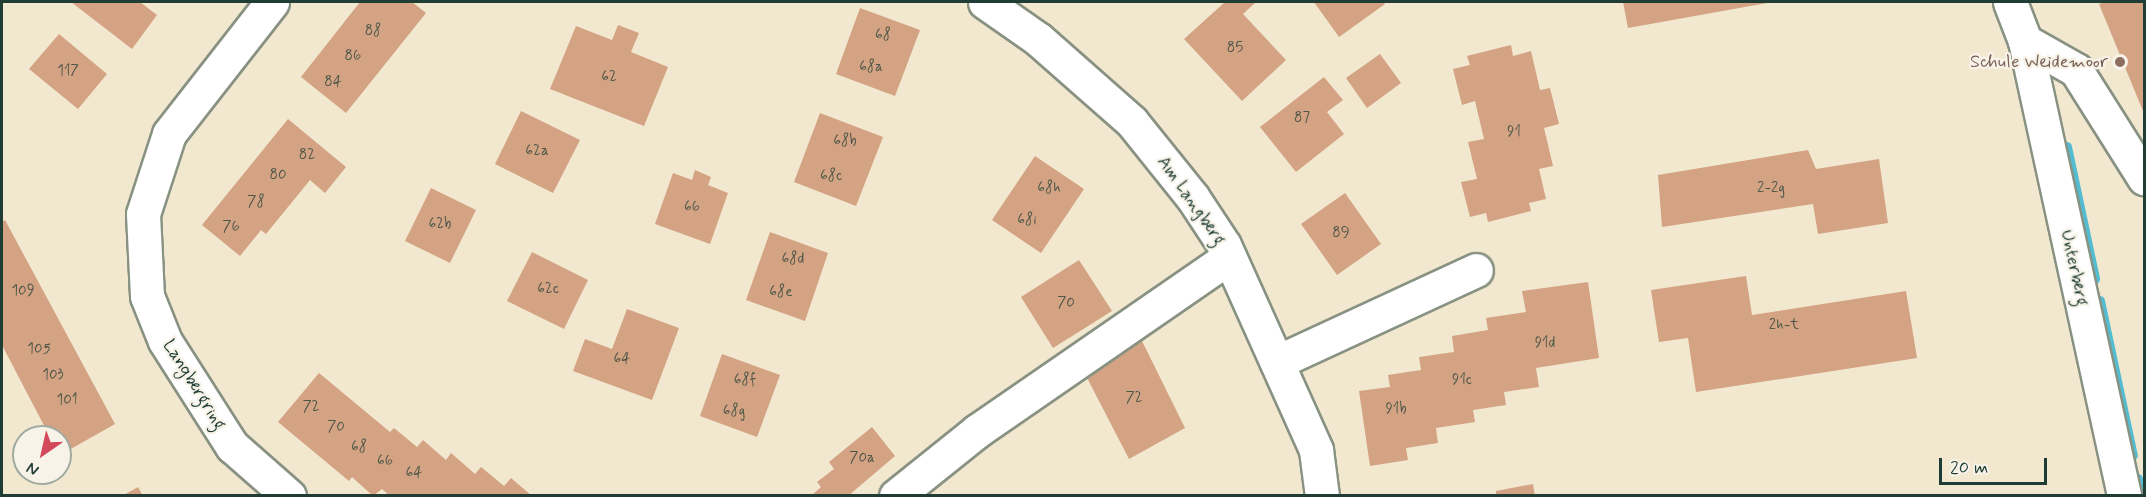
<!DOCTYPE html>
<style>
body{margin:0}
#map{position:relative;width:2146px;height:497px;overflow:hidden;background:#f2e7cf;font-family:Mynerve,sans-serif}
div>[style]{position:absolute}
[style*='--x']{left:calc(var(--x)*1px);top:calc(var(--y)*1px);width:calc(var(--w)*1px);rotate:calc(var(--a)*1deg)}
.stream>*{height:10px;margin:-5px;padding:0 5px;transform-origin:5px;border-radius:5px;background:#53bcd1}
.building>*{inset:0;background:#d3a383}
.roads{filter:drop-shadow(2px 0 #889282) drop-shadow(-2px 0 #889282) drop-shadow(0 2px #889282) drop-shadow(0 -2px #889282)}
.minor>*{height:33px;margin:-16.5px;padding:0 16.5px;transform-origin:16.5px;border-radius:16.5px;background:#fff}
.dots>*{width:16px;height:16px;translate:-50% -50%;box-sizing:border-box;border:3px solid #f7f3e8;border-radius:50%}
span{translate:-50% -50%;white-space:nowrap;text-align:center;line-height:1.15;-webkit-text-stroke:4.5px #f7f3e8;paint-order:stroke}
.number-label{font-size:15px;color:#4c5648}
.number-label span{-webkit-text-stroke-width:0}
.education-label{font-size:18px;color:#785e54}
.right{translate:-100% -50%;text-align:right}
.street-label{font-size:18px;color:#1f3d34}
.frame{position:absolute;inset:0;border:3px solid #1f3d34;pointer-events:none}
.north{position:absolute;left:12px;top:425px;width:60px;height:60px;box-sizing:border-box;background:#f7f3e8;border:2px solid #a1aaa0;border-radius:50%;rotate:214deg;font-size:16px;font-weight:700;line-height:24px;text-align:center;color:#1f3d34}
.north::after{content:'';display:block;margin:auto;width:21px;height:27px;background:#d1495b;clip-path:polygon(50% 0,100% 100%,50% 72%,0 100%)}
.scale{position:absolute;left:1939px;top:458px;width:108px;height:27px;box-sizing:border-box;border:3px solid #1f3d34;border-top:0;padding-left:8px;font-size:18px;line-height:21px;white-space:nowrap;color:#1f3d34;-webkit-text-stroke:4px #f7f3e8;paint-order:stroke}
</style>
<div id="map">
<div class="stream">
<i style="--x:2067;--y:147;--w:135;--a:78"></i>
<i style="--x:2100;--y:301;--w:158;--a:78"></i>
<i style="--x:2138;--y:479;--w:17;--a:77"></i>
</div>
<div class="building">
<i style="clip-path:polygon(71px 2px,140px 2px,157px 15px,132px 49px)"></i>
<i style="clip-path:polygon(360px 2px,412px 2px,426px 13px,346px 113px,301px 77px)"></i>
<i style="clip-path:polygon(1225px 2px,1256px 2px,1243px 14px,1286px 60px,1242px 101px,1184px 39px)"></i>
<i style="clip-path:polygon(1314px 2px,1383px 2px,1385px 4px,1339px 37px)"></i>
<i style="clip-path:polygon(1623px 2px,1767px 2px,1767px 3px,1628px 28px)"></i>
<i style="clip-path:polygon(2106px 2px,2144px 2px,2143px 111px,2099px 4px)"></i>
<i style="clip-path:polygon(860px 8px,920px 30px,895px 96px,836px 74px)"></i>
<i style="clip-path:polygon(618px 25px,639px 33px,631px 52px,668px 67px,644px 126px,550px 89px,576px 26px,612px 40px)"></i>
<i style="clip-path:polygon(59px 34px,107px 74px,78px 109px,29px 69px)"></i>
<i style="clip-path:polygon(1511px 45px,1513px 56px,1531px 51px,1540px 90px,1550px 88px,1559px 124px,1544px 128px,1553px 166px,1539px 169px,1546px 199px,1529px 203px,1531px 211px,1488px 222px,1486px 213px,1470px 217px,1461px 182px,1477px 179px,1468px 142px,1484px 139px,1475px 101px,1462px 105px,1453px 69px,1470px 65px,1467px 56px)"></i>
<i style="clip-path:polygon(1380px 54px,1401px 83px,1367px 108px,1346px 78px)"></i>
<i style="clip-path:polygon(1324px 77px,1343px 100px,1327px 112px,1344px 134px,1296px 172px,1260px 127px)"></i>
<i style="clip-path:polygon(521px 111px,580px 140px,553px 193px,495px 164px)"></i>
<i style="clip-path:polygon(820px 113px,883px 137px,856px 206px,794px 182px)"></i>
<i style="clip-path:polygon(288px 119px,346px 167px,325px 193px,310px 180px,266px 234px,261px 230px,240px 256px,202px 225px)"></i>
<i style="clip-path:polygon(1808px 150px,1816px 169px,1879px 159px,1888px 223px,1818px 234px,1813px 204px,1662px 227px,1658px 175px)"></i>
<i style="clip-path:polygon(1035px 156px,1084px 189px,1041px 253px,992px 220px)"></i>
<i style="clip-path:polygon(695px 170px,711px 177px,708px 185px,728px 193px,710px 244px,655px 224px,673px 173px,692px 180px)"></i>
<i style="clip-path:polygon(431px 188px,476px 210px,450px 263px,405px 241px)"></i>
<i style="clip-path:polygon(1345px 193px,1381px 244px,1337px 275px,1301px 224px)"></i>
<i style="clip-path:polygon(5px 220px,115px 424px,60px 455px,60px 437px,50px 437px,2px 345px,2px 222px)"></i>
<i style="clip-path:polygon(770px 232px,828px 253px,805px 321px,746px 300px)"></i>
<i style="clip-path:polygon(532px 252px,588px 280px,564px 329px,507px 301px)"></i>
<i style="clip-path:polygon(1079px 260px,1112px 311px,1053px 348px,1021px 297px)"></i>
<i style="clip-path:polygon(1746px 276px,1752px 315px,1906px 291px,1917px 358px,1696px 392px,1688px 338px,1659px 342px,1651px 290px)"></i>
<i style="clip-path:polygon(1588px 282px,1599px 358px,1536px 368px,1539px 387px,1504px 392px,1506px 405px,1473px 410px,1475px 422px,1436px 428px,1438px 443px,1406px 448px,1408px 460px,1370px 466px,1359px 391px,1390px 387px,1388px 375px,1421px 370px,1419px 357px,1454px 352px,1452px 336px,1488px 330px,1486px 318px,1526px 312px,1522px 291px)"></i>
<i style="clip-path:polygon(627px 309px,679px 328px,652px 400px,573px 371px,585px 339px,612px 349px)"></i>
<i style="clip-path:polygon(1142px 341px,1185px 428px,1129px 459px,1083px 370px)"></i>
<i style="clip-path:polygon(722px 354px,780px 375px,757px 437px,700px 416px)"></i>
<i style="clip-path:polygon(319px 373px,390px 432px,394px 428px,417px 447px,423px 440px,446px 460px,451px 453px,475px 474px,481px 467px,504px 486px,511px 478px,532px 496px,390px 496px,382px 489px,373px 496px,352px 477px,349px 481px,278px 422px)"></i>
<i style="clip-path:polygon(872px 427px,895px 456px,848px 496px,811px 496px,821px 487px,817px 482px,834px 469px,829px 462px)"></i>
<i style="clip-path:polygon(1533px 484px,1535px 496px,1496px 496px,1496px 491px)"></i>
<i style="clip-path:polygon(138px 487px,143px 496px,122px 496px)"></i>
</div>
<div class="roads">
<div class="minor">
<i style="--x:272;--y:2;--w:167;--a:128"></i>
<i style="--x:169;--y:134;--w:84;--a:108"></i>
<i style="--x:143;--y:214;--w:82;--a:87.2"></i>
<i style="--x:147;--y:296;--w:48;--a:68.2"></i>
<i style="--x:165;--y:341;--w:125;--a:57.5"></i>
<i style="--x:232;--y:446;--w:76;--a:41.3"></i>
<i style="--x:985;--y:2;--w:65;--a:34.9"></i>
<i style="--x:1038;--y:39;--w:125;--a:41.4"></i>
<i style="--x:1132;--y:122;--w:97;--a:51.2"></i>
<i style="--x:1193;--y:198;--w:56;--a:56.6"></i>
<i style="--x:1224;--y:245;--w:225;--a:65.8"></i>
<i style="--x:1316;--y:450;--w:46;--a:82.6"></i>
<i style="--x:2010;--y:2;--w:42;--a:69"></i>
<i style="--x:2025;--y:41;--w:59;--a:29.6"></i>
<i style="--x:2076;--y:70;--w:128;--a:57.8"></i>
<i style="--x:2025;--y:41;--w:466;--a:77.7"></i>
<i style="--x:1277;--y:362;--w:219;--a:-24.8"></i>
<i style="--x:896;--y:496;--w:104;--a:-38.7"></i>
<i style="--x:977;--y:431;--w:306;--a:-34.6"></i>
</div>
</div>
<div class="dots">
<i style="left:2120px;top:62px;background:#8d6e63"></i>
</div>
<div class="number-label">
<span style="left:373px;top:32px">88</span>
<span style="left:883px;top:36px">68</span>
<span style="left:1235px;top:49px">85</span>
<span style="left:353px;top:57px">86</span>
<span style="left:871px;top:68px">68a</span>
<span style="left:68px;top:72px">117</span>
<span style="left:609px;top:78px">62</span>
<span style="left:333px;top:83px">84</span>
<span style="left:1302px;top:119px">87</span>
<span style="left:1514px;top:133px">91</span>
<span style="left:845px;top:142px">68b</span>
<span style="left:537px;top:152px">62a</span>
<span style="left:307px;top:156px">82</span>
<span style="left:278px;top:176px">80</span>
<span style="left:831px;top:177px">68c</span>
<span style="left:1049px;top:189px">68h</span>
<span style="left:1771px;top:189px">2-2g</span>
<span style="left:256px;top:203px">78</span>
<span style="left:692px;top:208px">66</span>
<span style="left:1027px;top:221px">68i</span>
<span style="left:440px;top:225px">62b</span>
<span style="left:231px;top:228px">76</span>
<span style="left:1341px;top:234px">89</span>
<span style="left:793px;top:260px">68d</span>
<span style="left:548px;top:290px">62c</span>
<span style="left:23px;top:292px">109</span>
<span style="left:781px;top:293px">68e</span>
<span style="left:1066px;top:304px">70</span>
<span style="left:1784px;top:326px">2h-t</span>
<span style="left:1545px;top:344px">91d</span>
<span style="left:39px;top:350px">105</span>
<span style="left:622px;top:360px">64</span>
<span style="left:53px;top:376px">103</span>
<span style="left:745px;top:381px">68f</span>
<span style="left:1462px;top:381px">91c</span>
<span style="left:1134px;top:399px">72</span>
<span style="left:67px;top:401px">101</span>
<span style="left:311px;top:408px">72</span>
<span style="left:1396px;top:410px">91b</span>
<span style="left:734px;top:412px">68g</span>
<span style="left:336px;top:428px">70</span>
<span style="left:359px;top:448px">68</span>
<span style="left:862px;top:459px">70a</span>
<span style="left:385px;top:462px">66</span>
<span style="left:414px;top:474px">64</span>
</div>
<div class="education-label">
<span class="right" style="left:2108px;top:62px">Schule Weidemoor</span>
</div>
<div class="street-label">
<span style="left:1191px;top:201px;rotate:55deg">Am Langberg</span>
<span style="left:2074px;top:268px;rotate:78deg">Unterberg</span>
<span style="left:194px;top:385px;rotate:58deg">Langbergring</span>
</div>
<div class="frame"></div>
<div class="north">N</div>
<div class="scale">20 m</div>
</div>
